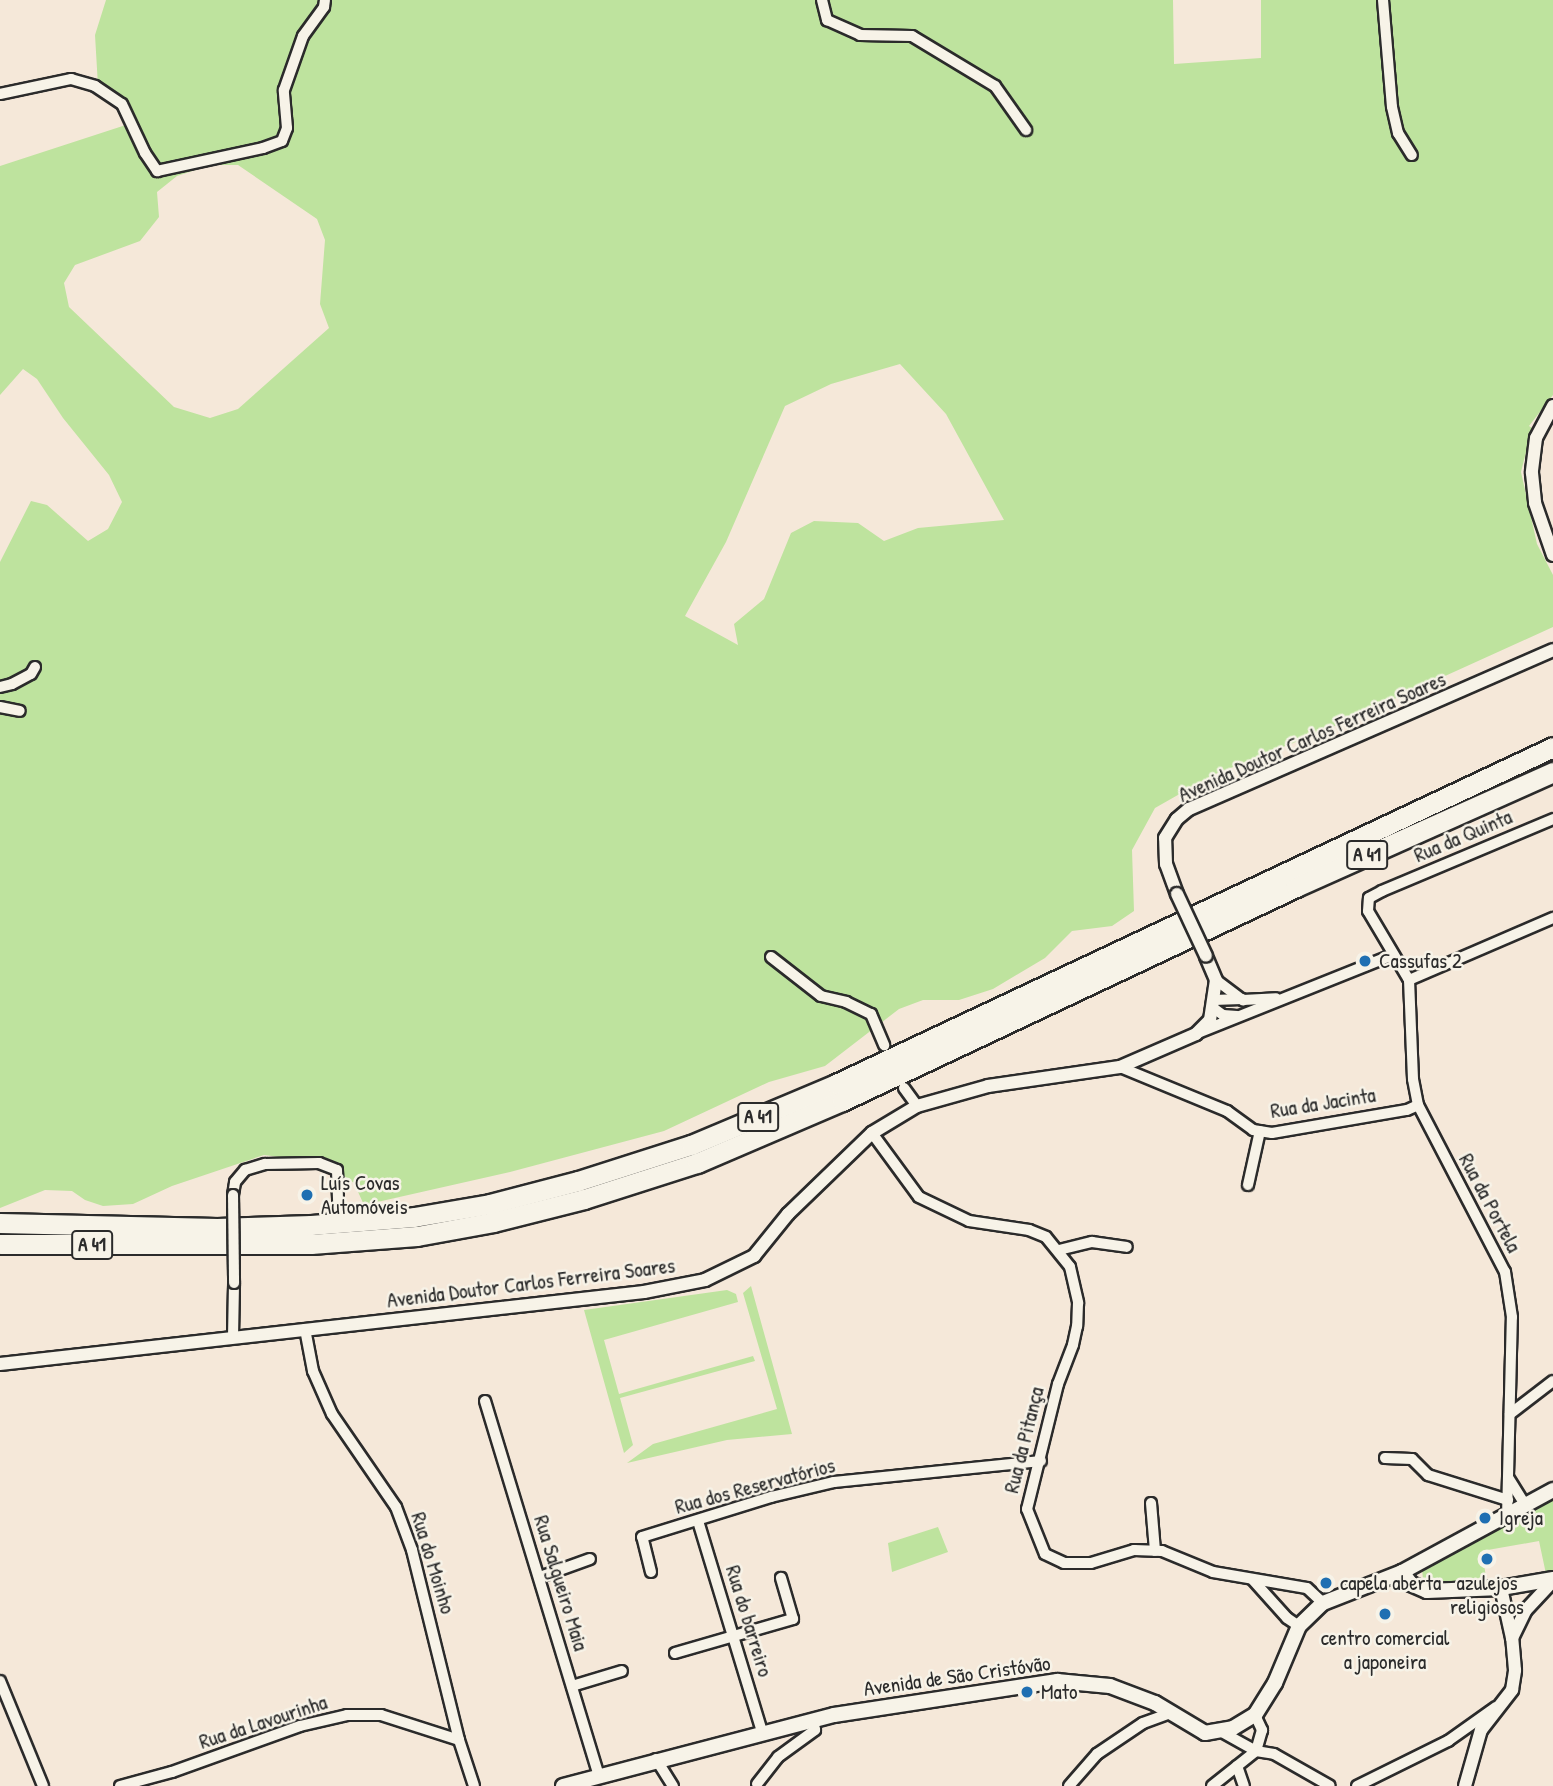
<!DOCTYPE html>
<meta charset="utf-8">
<style>
body{margin:0}
#map{position:relative;width:1553px;height:1786px;overflow:hidden;background:#f5e8d9;font-family:"Patrick Hand",sans-serif}
div>[style]{position:absolute}
[style*='--x']{left:calc(var(--x)*1px);top:calc(var(--y)*1px);width:calc(var(--w)*1px);rotate:calc(var(--a)*1deg)}
.green>*{inset:0;background:#bee39e}
.roads{filter:drop-shadow(2px 0 #2b2b2b) drop-shadow(-2px 0 #2b2b2b) drop-shadow(0 2px #2b2b2b) drop-shadow(0 -2px #2b2b2b)}
.minor>*{height:10px;margin:-5px;padding:0 5px;transform-origin:5px;border-radius:5px;background:#f7f3e8}
.tertiary>*{height:12px;margin:-6px;padding:0 6px;transform-origin:6px;border-radius:6px;background:#f7f3e8}
.secondary>*{height:14px;margin:-7px;padding:0 7px;transform-origin:7px;border-radius:7px;background:#f7f3e8}
.motorway>*{height:19px;margin:-9.5px;padding:0 9.5px;transform-origin:9.5px;border-radius:9.5px;background:#f7f3e8}
.bridges{filter:drop-shadow(2px 0 #2b2b2b) drop-shadow(-2px 0 #2b2b2b) drop-shadow(0 2px #2b2b2b) drop-shadow(0 -2px #2b2b2b)}
.minor-bridge>*{height:10px;margin:-5px;padding:0 5px;transform-origin:5px;border-radius:5px;background:#f7f3e8}
.tertiary-bridge>*{height:12px;margin:-6px;padding:0 6px;transform-origin:6px;border-radius:6px;background:#f7f3e8}
.dots>*{width:19px;height:19px;translate:-50% -50%;box-sizing:border-box;border:4px solid #f7f3e8;border-radius:50%}
span{translate:-50% -50%;white-space:nowrap;text-align:center;line-height:1.15;-webkit-text-stroke:5px #f7f3e8;paint-order:stroke}
.shield-label span{padding:2px 5px;background:#f7f3e8;border:2px solid;border-radius:5px;-webkit-text-stroke-width:0}
.shield-label{font-size:19px;color:#2b2b2b;font-weight:700}
.street-label{font-size:21px;color:#2b2b2b}
.poi-label{font-size:21px;color:#2b2b2b}
.left{translate:0 -50%;text-align:left}
</style>
<div id="map">
<div class="green">
<i style="clip-path:polygon(evenodd,106px 0,1173px 0,1174px 64px,1261px 58px,1261px 0,1553px 0,1553px 395px,1529px 426px,1532px 428px,1521px 472px,1537px 544px,1553px 575px,1553px 627px,1326px 730px,1213px 775px,1155px 808px,1132px 850px,1134px 911px,1112px 926px,1072px 931px,1045px 958px,993px 989px,959px 1000px,923px 1000px,899px 1009px,825px 1066px,769px 1082px,664px 1131px,510px 1172px,364px 1205px,354px 1183px,324px 1163px,264px 1155px,172px 1186px,133px 1204px,103px 1206px,85px 1200px,72px 1191px,45px 1190px,0 1208px,0 562px,31px 501px,47px 505px,88px 541px,108px 529px,122px 502px,109px 475px,63px 418px,37px 379px,23px 369px,0 395px,0 166px,135px 122px,127px 104px,98px 86px,95px 35px,106px 0,211px 165px,238px 165px,317px 219px,325px 240px,320px 304px,329px 328px,238px 409px,210px 418px,174px 407px,69px 307px,64px 283px,75px 265px,140px 241px,159px 217px,157px 192px,177px 176px,211px 165px,106px 0,900px 364px,946px 414px,1004px 520px,918px 528px,884px 541px,858px 523px,814px 521px,791px 533px,764px 599px,734px 624px,738px 645px,685px 616px,726px 542px,785px 406px,831px 384px,900px 364px)"></i>
<i style="clip-path:polygon(751px 1286px,792px 1434px,727px 1440px,627px 1463px,653px 1444px,777px 1409px,743px 1293px)"></i>
<i style="clip-path:polygon(727px 1290px,736px 1294px,738px 1302px,604px 1340px,619px 1394px,753px 1356px,755px 1361px,620px 1398px,633px 1445px,624px 1453px,584px 1310px)"></i>
<i style="clip-path:polygon(1553px 1500px,1553px 1572px,1546px 1574px,1539px 1541px,1482px 1551px,1487px 1584px,1433px 1588px,1423px 1579px,1422px 1569px)"></i>
<i style="clip-path:polygon(938px 1527px,948px 1552px,892px 1572px,888px 1543px)"></i>
</div>
<div class="roads">
<div class="minor">
<i style="--x:822;--y:0;--w:21;--a:76"></i>
<i style="--x:827;--y:20;--w:36;--a:24"></i>
<i style="--x:860;--y:35;--w:52;--a:1.1"></i>
<i style="--x:912;--y:36;--w:97;--a:31.1"></i>
<i style="--x:995;--y:86;--w:54;--a:54.8"></i>
<i style="--x:1383;--y:0;--w:107;--a:85.2"></i>
<i style="--x:1392;--y:107;--w:27;--a:77"></i>
<i style="--x:1398;--y:133;--w:26;--a:58"></i>
<i style="--x:0;--y:94;--w:73;--a:-11.9"></i>
<i style="--x:71;--y:79;--w:25;--a:16"></i>
<i style="--x:95;--y:86;--w:32;--a:34"></i>
<i style="--x:122;--y:104;--w:54;--a:64.9"></i>
<i style="--x:145;--y:153;--w:22;--a:56"></i>
<i style="--x:157;--y:171;--w:108;--a:-12.2"></i>
<i style="--x:263;--y:148;--w:20;--a:-20"></i>
<i style="--x:282;--y:141;--w:14;--a:-69"></i>
<i style="--x:287;--y:128;--w:38;--a:-95"></i>
<i style="--x:284;--y:90;--w:57;--a:-70.6"></i>
<i style="--x:303;--y:36;--w:36;--a:-54"></i>
<i style="--x:324;--y:7;--w:7;--a:-82"></i>
<i style="--x:0;--y:687;--w:12;--a:-14"></i>
<i style="--x:12;--y:684;--w:21;--a:-28"></i>
<i style="--x:31;--y:674;--w:8;--a:-60"></i>
<i style="--x:0;--y:707;--w:20;--a:11"></i>
<i style="--x:771;--y:957;--w:63;--a:38"></i>
<i style="--x:821;--y:996;--w:26;--a:13"></i>
<i style="--x:846;--y:1002;--w:28;--a:26"></i>
<i style="--x:871;--y:1014;--w:34;--a:67"></i>
<i style="--x:1216;--y:980;--w:34;--a:37"></i>
<i style="--x:1243;--y:1000;--w:33;--a:-3"></i>
<i style="--x:1409;--y:980;--w:157;--a:-23.3"></i>
<i style="--x:1213;--y:1000;--w:29;--a:-2"></i>
<i style="--x:1212;--y:1007;--w:14;--a:36"></i>
<i style="--x:1223;--y:1015;--w:14;--a:4"></i>
<i style="--x:1200;--y:1032;--w:208;--a:-21.8"></i>
<i style="--x:1120;--y:1067;--w:116;--a:22.4"></i>
<i style="--x:1227;--y:1111;--w:32;--a:36"></i>
<i style="--x:1253;--y:1130;--w:19;--a:9"></i>
<i style="--x:1272;--y:1133;--w:137;--a:-9.7"></i>
<i style="--x:1407;--y:1110;--w:12;--a:-24"></i>
<i style="--x:904;--y:1088;--w:22;--a:54"></i>
<i style="--x:872;--y:1133;--w:79;--a:53.7"></i>
<i style="--x:919;--y:1197;--w:55;--a:25.6"></i>
<i style="--x:969;--y:1221;--w:61;--a:8.5"></i>
<i style="--x:1029;--y:1230;--w:18;--a:22"></i>
<i style="--x:1046;--y:1237;--w:38;--a:51"></i>
<i style="--x:1070;--y:1267;--w:37;--a:77"></i>
<i style="--x:1078;--y:1303;--w:23;--a:92"></i>
<i style="--x:1077;--y:1326;--w:19;--a:102"></i>
<i style="--x:1073;--y:1345;--w:42;--a:111"></i>
<i style="--x:1058;--y:1384;--w:129;--a:103.9"></i>
<i style="--x:1027;--y:1509;--w:48;--a:68.2"></i>
<i style="--x:1045;--y:1554;--w:21;--a:25"></i>
<i style="--x:1064;--y:1563;--w:27;--a:0"></i>
<i style="--x:1091;--y:1563;--w:45;--a:-16.8"></i>
<i style="--x:1134;--y:1550;--w:28;--a:2"></i>
<i style="--x:1162;--y:1551;--w:55;--a:22.4"></i>
<i style="--x:1213;--y:1572;--w:95;--a:9.7"></i>
<i style="--x:1307;--y:1588;--w:22;--a:43"></i>
<i style="--x:1248;--y:1185;--w:55;--a:-77.5"></i>
<i style="--x:233;--y:1195;--w:13;--a:-81"></i>
<i style="--x:235;--y:1182;--w:16;--a:-50"></i>
<i style="--x:245;--y:1170;--w:21;--a:-17"></i>
<i style="--x:265;--y:1164;--w:54;--a:-1.1"></i>
<i style="--x:319;--y:1163;--w:19;--a:21"></i>
<i style="--x:337;--y:1170;--w:35;--a:88"></i>
<i style="--x:1059;--y:1250;--w:34;--a:-14"></i>
<i style="--x:1092;--y:1242;--w:35;--a:8"></i>
<i style="--x:305;--y:1329;--w:43;--a:79.2"></i>
<i style="--x:313;--y:1371;--w:47;--a:66.2"></i>
<i style="--x:332;--y:1414;--w:113;--a:55.5"></i>
<i style="--x:396;--y:1507;--w:46;--a:69.6"></i>
<i style="--x:412;--y:1550;--w:196;--a:76.1"></i>
<i style="--x:459;--y:1740;--w:48;--a:71.9"></i>
<i style="--x:233;--y:1337;--w:54;--a:-88.9"></i>
<i style="--x:485;--y:1401;--w:392;--a:73.1"></i>
<i style="--x:1510;--y:1414;--w:54;--a:-37.5"></i>
<i style="--x:1385;--y:1458;--w:27;--a:2"></i>
<i style="--x:1412;--y:1459;--w:23;--a:45"></i>
<i style="--x:1428;--y:1475;--w:84;--a:17.4"></i>
<i style="--x:1509;--y:1479;--w:32;--a:58"></i>
<i style="--x:1151;--y:1503;--w:48;--a:85.2"></i>
<i style="--x:1507;--y:1517;--w:200;--a:-88.6"></i>
<i style="--x:1512;--y:1317;--w:46;--a:-98.8"></i>
<i style="--x:1505;--y:1272;--w:188;--a:-117.5"></i>
<i style="--x:1418;--y:1105;--w:26;--a:-101"></i>
<i style="--x:1413;--y:1079;--w:99;--a:-92.3"></i>
<i style="--x:1409;--y:980;--w:80;--a:-120.7"></i>
<i style="--x:1368;--y:911;--w:13;--a:-86"></i>
<i style="--x:1369;--y:898;--w:15;--a:-28"></i>
<i style="--x:1382;--y:891;--w:186;--a:-22.8"></i>
<i style="--x:698;--y:1521;--w:220;--a:73.1"></i>
<i style="--x:651;--y:1572;--w:36;--a:-104"></i>
<i style="--x:642;--y:1537;--w:135;--a:-17.2"></i>
<i style="--x:771;--y:1497;--w:65;--a:-13.4"></i>
<i style="--x:834;--y:1482;--w:208;--a:-5.8"></i>
<i style="--x:540;--y:1577;--w:53;--a:-19.8"></i>
<i style="--x:1252;--y:1579;--w:52;--a:48.1"></i>
<i style="--x:1287;--y:1618;--w:14;--a:34"></i>
<i style="--x:675;--y:1653;--w:123;--a:-16.1"></i>
<i style="--x:793;--y:1619;--w:43;--a:-106.3"></i>
<i style="--x:0;--y:1681;--w:113;--a:67.7"></i>
<i style="--x:572;--y:1686;--w:52;--a:-16.7"></i>
<i style="--x:1255;--y:1715;--w:17;--a:65"></i>
<i style="--x:1262;--y:1730;--w:22;--a:106"></i>
<i style="--x:1256;--y:1751;--w:18;--a:9"></i>
<i style="--x:1274;--y:1754;--w:64;--a:29.7"></i>
<i style="--x:1220;--y:1731;--w:41;--a:29.1"></i>
<i style="--x:656;--y:1759;--w:32;--a:58"></i>
<i style="--x:1237;--y:1766;--w:21;--a:71"></i>
<i style="--x:757;--y:1784;--w:34;--a:-52"></i>
<i style="--x:778;--y:1757;--w:46;--a:-36.1"></i>
<i style="--x:815;--y:1730;--w:11;--a:-100"></i>
<i style="--x:120;--y:1786;--w:54;--a:-15.1"></i>
<i style="--x:172;--y:1772;--w:136;--a:-19.8"></i>
<i style="--x:300;--y:1726;--w:48;--a:-13.2"></i>
<i style="--x:347;--y:1715;--w:34;--a:0"></i>
<i style="--x:381;--y:1715;--w:82;--a:17.8"></i>
<i style="--x:1069;--y:1786;--w:43;--a:-48.8"></i>
<i style="--x:1097;--y:1754;--w:55;--a:-34"></i>
<i style="--x:1143;--y:1723;--w:29;--a:-20"></i>
<i style="--x:1212;--y:1786;--w:56;--a:-38.5"></i>
<i style="--x:1357;--y:1786;--w:102;--a:-26.3"></i>
<i style="--x:1448;--y:1741;--w:59;--a:-35.3"></i>
</div>
<div class="tertiary">
<i style="--x:1553;--y:406;--w:36;--a:118"></i>
<i style="--x:1536;--y:438;--w:35;--a:97"></i>
<i style="--x:1532;--y:473;--w:30;--a:84"></i>
<i style="--x:1535;--y:503;--w:55;--a:70.9"></i>
<i style="--x:1177;--y:894;--w:32;--a:-110"></i>
<i style="--x:1166;--y:864;--w:26;--a:-92"></i>
<i style="--x:1165;--y:838;--w:22;--a:-58"></i>
<i style="--x:1177;--y:819;--w:16;--a:-40"></i>
<i style="--x:1189;--y:809;--w:397;--a:-23.6"></i>
<i style="--x:0;--y:1364;--w:648;--a:-6.38"></i>
<i style="--x:644;--y:1292;--w:62;--a:-11.1"></i>
<i style="--x:705;--y:1280;--w:55;--a:-26.1"></i>
<i style="--x:754;--y:1256;--w:54;--a:-51"></i>
<i style="--x:788;--y:1214;--w:117;--a:-44"></i>
<i style="--x:872;--y:1133;--w:52;--a:-31"></i>
<i style="--x:917;--y:1106;--w:74;--a:-15.7"></i>
<i style="--x:988;--y:1086;--w:133;--a:-8.2"></i>
<i style="--x:1120;--y:1067;--w:83;--a:-23.5"></i>
<i style="--x:1196;--y:1034;--w:20;--a:-45"></i>
<i style="--x:1210;--y:1020;--w:40;--a:-81.5"></i>
<i style="--x:1216;--y:980;--w:26;--a:-113"></i>
<i style="--x:1512;--y:1638;--w:30;--a:-64"></i>
<i style="--x:1525;--y:1611;--w:41;--a:-47"></i>
<i style="--x:1465;--y:1786;--w:58;--a:-74.1"></i>
<i style="--x:1481;--y:1730;--w:51;--a:-52.2"></i>
<i style="--x:1512;--y:1690;--w:20;--a:-81"></i>
<i style="--x:1515;--y:1670;--w:32;--a:-95"></i>
<i style="--x:1512;--y:1638;--w:51;--a:-102.4"></i>
</div>
<div class="secondary">
<i style="--x:1402;--y:1572;--w:15;--a:53"></i>
<i style="--x:1411;--y:1584;--w:17;--a:24"></i>
<i style="--x:1427;--y:1591;--w:74;--a:-2.3"></i>
<i style="--x:1501;--y:1588;--w:53;--a:-9.8"></i>
<i style="--x:563;--y:1786;--w:280;--a:-14.7"></i>
<i style="--x:834;--y:1715;--w:226;--a:-8.7"></i>
<i style="--x:1057;--y:1681;--w:53;--a:5.4"></i>
<i style="--x:1110;--y:1686;--w:48;--a:20.7"></i>
<i style="--x:1155;--y:1703;--w:58;--a:31"></i>
<i style="--x:1205;--y:1733;--w:28;--a:-10"></i>
<i style="--x:1233;--y:1728;--w:26;--a:-31"></i>
<i style="--x:1255;--y:1715;--w:38;--a:-58"></i>
<i style="--x:1275;--y:1683;--w:62;--a:-67.2"></i>
<i style="--x:1299;--y:1626;--w:33;--a:-44"></i>
<i style="--x:1323;--y:1603;--w:85;--a:-21.4"></i>
<i style="--x:1402;--y:1572;--w:172;--a:-28.5"></i>
</div>
<div class="motorway">
<i style="--x:0;--y:1223;--w:217;--a:1.3"></i>
<i style="--x:217;--y:1228;--w:94;--a:-1.8"></i>
<i style="--x:311;--y:1225;--w:103;--a:-4.4"></i>
<i style="--x:414;--y:1217;--w:77;--a:-9.7"></i>
<i style="--x:490;--y:1204;--w:91;--a:-14.6"></i>
<i style="--x:578;--y:1181;--w:119;--a:-17.7"></i>
<i style="--x:691;--y:1145;--w:157;--a:-22.8"></i>
<i style="--x:836;--y:1084;--w:792;--a:-25.17"></i>
<i style="--x:0;--y:1244;--w:311;--a:0"></i>
<i style="--x:311;--y:1244;--w:106;--a:-4.3"></i>
<i style="--x:417;--y:1236;--w:77;--a:-10.4"></i>
<i style="--x:493;--y:1222;--w:94;--a:-14.2"></i>
<i style="--x:584;--y:1199;--w:119;--a:-17.7"></i>
<i style="--x:697;--y:1163;--w:158;--a:-23.2"></i>
<i style="--x:842;--y:1101;--w:502;--a:-25.24"></i>
<i style="--x:1296;--y:887;--w:282;--a:-24.1"></i>
</div>
</div>
<div class="bridges">
<div class="minor-bridge">
<i style="--x:233;--y:1195;--w:88;--a:89.3"></i>
</div>
<div class="tertiary-bridge">
<i style="--x:1177;--y:894;--w:68;--a:64.9"></i>
</div>
</div>
<div class="dots">
<i style="left:1365px;top:961px;background:#1f6fb2"></i>
<i style="left:307px;top:1195px;background:#1f6fb2"></i>
<i style="left:1485px;top:1518px;background:#1f6fb2"></i>
<i style="left:1487px;top:1559px;background:#1f6fb2"></i>
<i style="left:1326px;top:1583px;background:#1f6fb2"></i>
<i style="left:1385px;top:1614px;background:#1f6fb2"></i>
<i style="left:1027px;top:1692px;background:#1f6fb2"></i>
</div>
<div class="shield-label">
<span style="left:1367px;top:855px">A 41</span>
<span style="left:758px;top:1117px">A 41</span>
<span style="left:92px;top:1245px">A 41</span>
</div>
<div class="street-label">
<span style="left:1312px;top:737px;rotate:-24deg">Avenida Doutor Carlos Ferreira Soares</span>
<span style="left:1463px;top:836px;rotate:-23deg">Rua da Quinta</span>
<span style="left:1323px;top:1103px;rotate:-9deg">Rua da Jacinta</span>
<span style="left:1490px;top:1203px;rotate:62deg">Rua da Portela</span>
<span style="left:531px;top:1283px;rotate:-7deg">Avenida Doutor Carlos Ferreira Soares</span>
<span style="left:1024px;top:1440px;rotate:-76deg">Rua da Pitança</span>
<span style="left:755px;top:1486px;rotate:-15deg">Rua dos Reservatórios</span>
<span style="left:433px;top:1563px;rotate:73deg">Rua do Moinho</span>
<span style="left:561px;top:1583px;rotate:73deg">Rua Salgueiro Maia</span>
<span style="left:749px;top:1621px;rotate:73deg">Rua do barreiro</span>
<span style="left:957px;top:1676px;rotate:-8deg">Avenida de São Cristóvão</span>
<span style="left:263px;top:1722px;rotate:-18deg">Rua da Lavourinha</span>
</div>
<div class="poi-label">
<span class="left" style="left:1379px;top:961px">Cassufas 2</span>
<span class="left" style="left:321px;top:1195px">Luís Covas<br>Automóveis</span>
<span class="left" style="left:1499px;top:1518px">Igreja</span>
<span class="left" style="left:1340px;top:1583px">capela aberta</span>
<span style="left:1487px;top:1595px">azulejos<br>religiosos</span>
<span style="left:1385px;top:1650px">centro comercial<br>a japoneira</span>
<span class="left" style="left:1041px;top:1692px">Mato</span>
</div>
</div>
